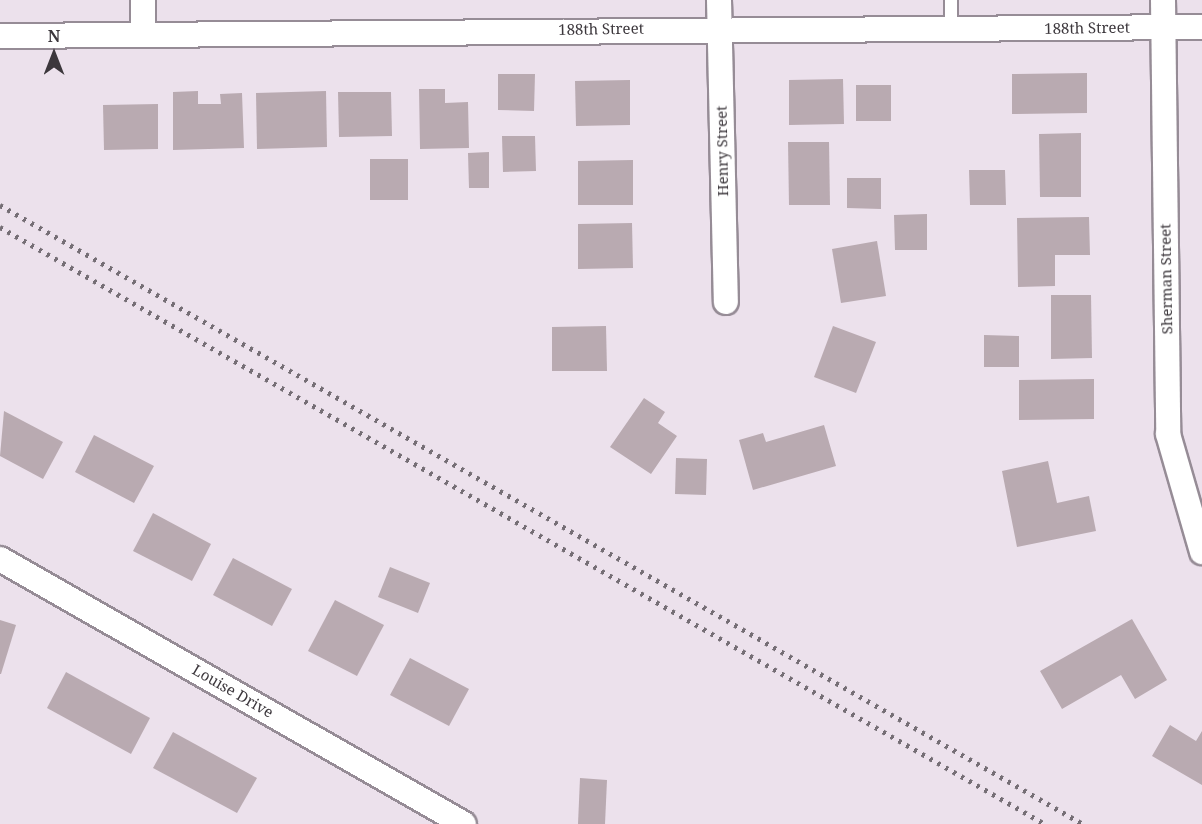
<!DOCTYPE html>
<style>
body{margin:0}
#map{position:relative;width:1202px;height:824px;overflow:hidden;background:#ece1ec;font-family:"Noto Serif",serif}
div>[style]{position:absolute}
[style*='--x']{left:calc(var(--x)*1px);top:calc(var(--y)*1px);width:calc(var(--w)*1px);rotate:calc(var(--a)*1deg)}
.building>*{inset:0;background:#b9aab1}
.roads{filter:drop-shadow(2px 0 #968c96) drop-shadow(-2px 0 #968c96) drop-shadow(0 2px #968c96) drop-shadow(0 -2px #968c96)}
.service>*{height:12px;margin:-6px;padding:0 6px;transform-origin:6px;border-radius:6px;background:#fff}
.minor>*{height:24px;margin:-12px;padding:0 12px;transform-origin:12px;border-radius:12px;background:#fff}
.rail>*{height:4.5px;margin-top:-2.25px;transform-origin:0;background:repeating-linear-gradient(90deg,#756e75 0 3px,transparent 0 9px)}
span{translate:-50% -50%;white-space:nowrap;text-align:center;line-height:1.15;-webkit-text-stroke:4.5px #fff;paint-order:stroke}
.street-label{font-size:15px;color:#3c373c}
.north{position:absolute;left:24px;top:24px;width:60px;height:60px;-webkit-text-stroke:4px #fff;paint-order:stroke;rotate:0deg;font-size:16px;font-weight:700;line-height:24px;text-align:center;color:#3c373c}
.north::after{content:'';display:block;margin:auto;width:21px;height:27px;background:#3c373c;clip-path:polygon(50% 0,100% 100%,50% 72%,0 100%)}
</style>
<div id="map">
<div class="building">
<i style="clip-path:polygon(1087px 73px,1087px 113px,1012px 114px,1012px 74px)"></i>
<i style="clip-path:polygon(498px 74px,535px 74px,534px 111px,498px 110px)"></i>
<i style="clip-path:polygon(843px 79px,844px 124px,789px 125px,789px 80px)"></i>
<i style="clip-path:polygon(630px 80px,630px 125px,576px 126px,575px 81px)"></i>
<i style="clip-path:polygon(856px 85px,891px 85px,891px 121px,856px 121px)"></i>
<i style="clip-path:polygon(419px 89px,445px 89px,445px 103px,468px 102px,469px 148px,420px 149px)"></i>
<i style="clip-path:polygon(198px 91px,198px 104px,221px 104px,220px 94px,242px 93px,244px 148px,173px 150px,173px 92px)"></i>
<i style="clip-path:polygon(326px 91px,327px 147px,257px 149px,256px 93px)"></i>
<i style="clip-path:polygon(338px 92px,391px 92px,392px 136px,339px 137px)"></i>
<i style="clip-path:polygon(158px 104px,158px 149px,104px 150px,103px 105px)"></i>
<i style="clip-path:polygon(1081px 133px,1081px 197px,1040px 197px,1039px 134px)"></i>
<i style="clip-path:polygon(502px 136px,535px 136px,536px 171px,503px 172px)"></i>
<i style="clip-path:polygon(788px 142px,829px 142px,830px 205px,789px 205px)"></i>
<i style="clip-path:polygon(489px 152px,489px 188px,469px 188px,468px 153px)"></i>
<i style="clip-path:polygon(370px 159px,408px 159px,408px 200px,370px 200px)"></i>
<i style="clip-path:polygon(633px 160px,633px 205px,578px 205px,578px 161px)"></i>
<i style="clip-path:polygon(969px 170px,1005px 170px,1006px 205px,970px 205px)"></i>
<i style="clip-path:polygon(847px 178px,881px 178px,881px 209px,847px 208px)"></i>
<i style="clip-path:polygon(927px 214px,927px 250px,895px 250px,894px 215px)"></i>
<i style="clip-path:polygon(1089px 217px,1090px 255px,1055px 255px,1055px 286px,1018px 287px,1017px 218px)"></i>
<i style="clip-path:polygon(632px 223px,633px 268px,578px 269px,578px 224px)"></i>
<i style="clip-path:polygon(877px 241px,886px 296px,841px 303px,832px 249px)"></i>
<i style="clip-path:polygon(1051px 295px,1091px 295px,1092px 358px,1051px 359px)"></i>
<i style="clip-path:polygon(606px 326px,607px 371px,552px 371px,552px 327px)"></i>
<i style="clip-path:polygon(833px 326px,876px 342px,856px 393px,814px 377px)"></i>
<i style="clip-path:polygon(984px 335px,1019px 336px,1019px 367px,984px 367px)"></i>
<i style="clip-path:polygon(1094px 379px,1094px 419px,1019px 420px,1019px 380px)"></i>
<i style="clip-path:polygon(644px 398px,665px 412px,658px 423px,677px 436px,651px 474px,610px 447px)"></i>
<i style="clip-path:polygon(4px 411px,63px 442px,43px 479px,0 456px)"></i>
<i style="clip-path:polygon(824px 425px,836px 466px,753px 490px,739px 440px,763px 433px,766px 442px)"></i>
<i style="clip-path:polygon(94px 435px,154px 466px,134px 503px,75px 472px)"></i>
<i style="clip-path:polygon(676px 458px,707px 459px,706px 495px,675px 494px)"></i>
<i style="clip-path:polygon(1048px 461px,1057px 503px,1089px 496px,1096px 531px,1017px 547px,1002px 471px)"></i>
<i style="clip-path:polygon(153px 513px,211px 544px,192px 581px,133px 551px)"></i>
<i style="clip-path:polygon(233px 558px,292px 589px,272px 626px,213px 595px)"></i>
<i style="clip-path:polygon(390px 567px,430px 583px,418px 613px,378px 597px)"></i>
<i style="clip-path:polygon(335px 600px,384px 625px,357px 676px,308px 651px)"></i>
<i style="clip-path:polygon(1132px 619px,1167px 680px,1135px 699px,1121px 675px,1062px 709px,1040px 671px)"></i>
<i style="clip-path:polygon(0 620px,16px 625px,1px 674px,0 674px)"></i>
<i style="clip-path:polygon(410px 658px,469px 689px,449px 726px,390px 695px)"></i>
<i style="clip-path:polygon(66px 672px,150px 718px,131px 754px,47px 708px)"></i>
<i style="clip-path:polygon(1170px 725px,1196px 741px,1202px 731px,1202px 785px,1152px 756px)"></i>
<i style="clip-path:polygon(173px 732px,257px 778px,237px 813px,153px 768px)"></i>
<i style="clip-path:polygon(580px 778px,607px 780px,605px 824px,578px 824px)"></i>
</div>
<div class="roads">
<div class="service">
<i style="--x:951;--y:0;--w:30;--a:90"></i>
</div>
<div class="minor">
<i style="--x:143;--y:0;--w:34;--a:90"></i>
<i style="--x:719;--y:0;--w:302;--a:88.7"></i>
<i style="--x:1163;--y:0;--w:434;--a:89.3"></i>
<i style="--x:1168;--y:434;--w:123;--a:73.9"></i>
<i style="--x:0;--y:36;--w:1202;--a:-0.43"></i>
<i style="--x:0;--y:559;--w:534;--a:29.73"></i>
</div>
</div>
<div class="rail">
<i style="--x:0;--y:205;--w:1247;--a:29.75"></i>
<i style="--x:0;--y:227;--w:1204;--a:29.74"></i>
</div>
<div class="street-label">
<span style="left:1087px;top:28px;rotate:-1deg">188th Street</span>
<span style="left:601px;top:29px;rotate:-1deg">188th Street</span>
<span style="left:722px;top:151px;rotate:-91deg">Henry Street</span>
<span style="left:1166px;top:279px;rotate:-91deg">Sherman Street</span>
<span style="left:233px;top:691px;rotate:30deg">Louise Drive</span>
</div>
<div class="north">N</div>
</div>
